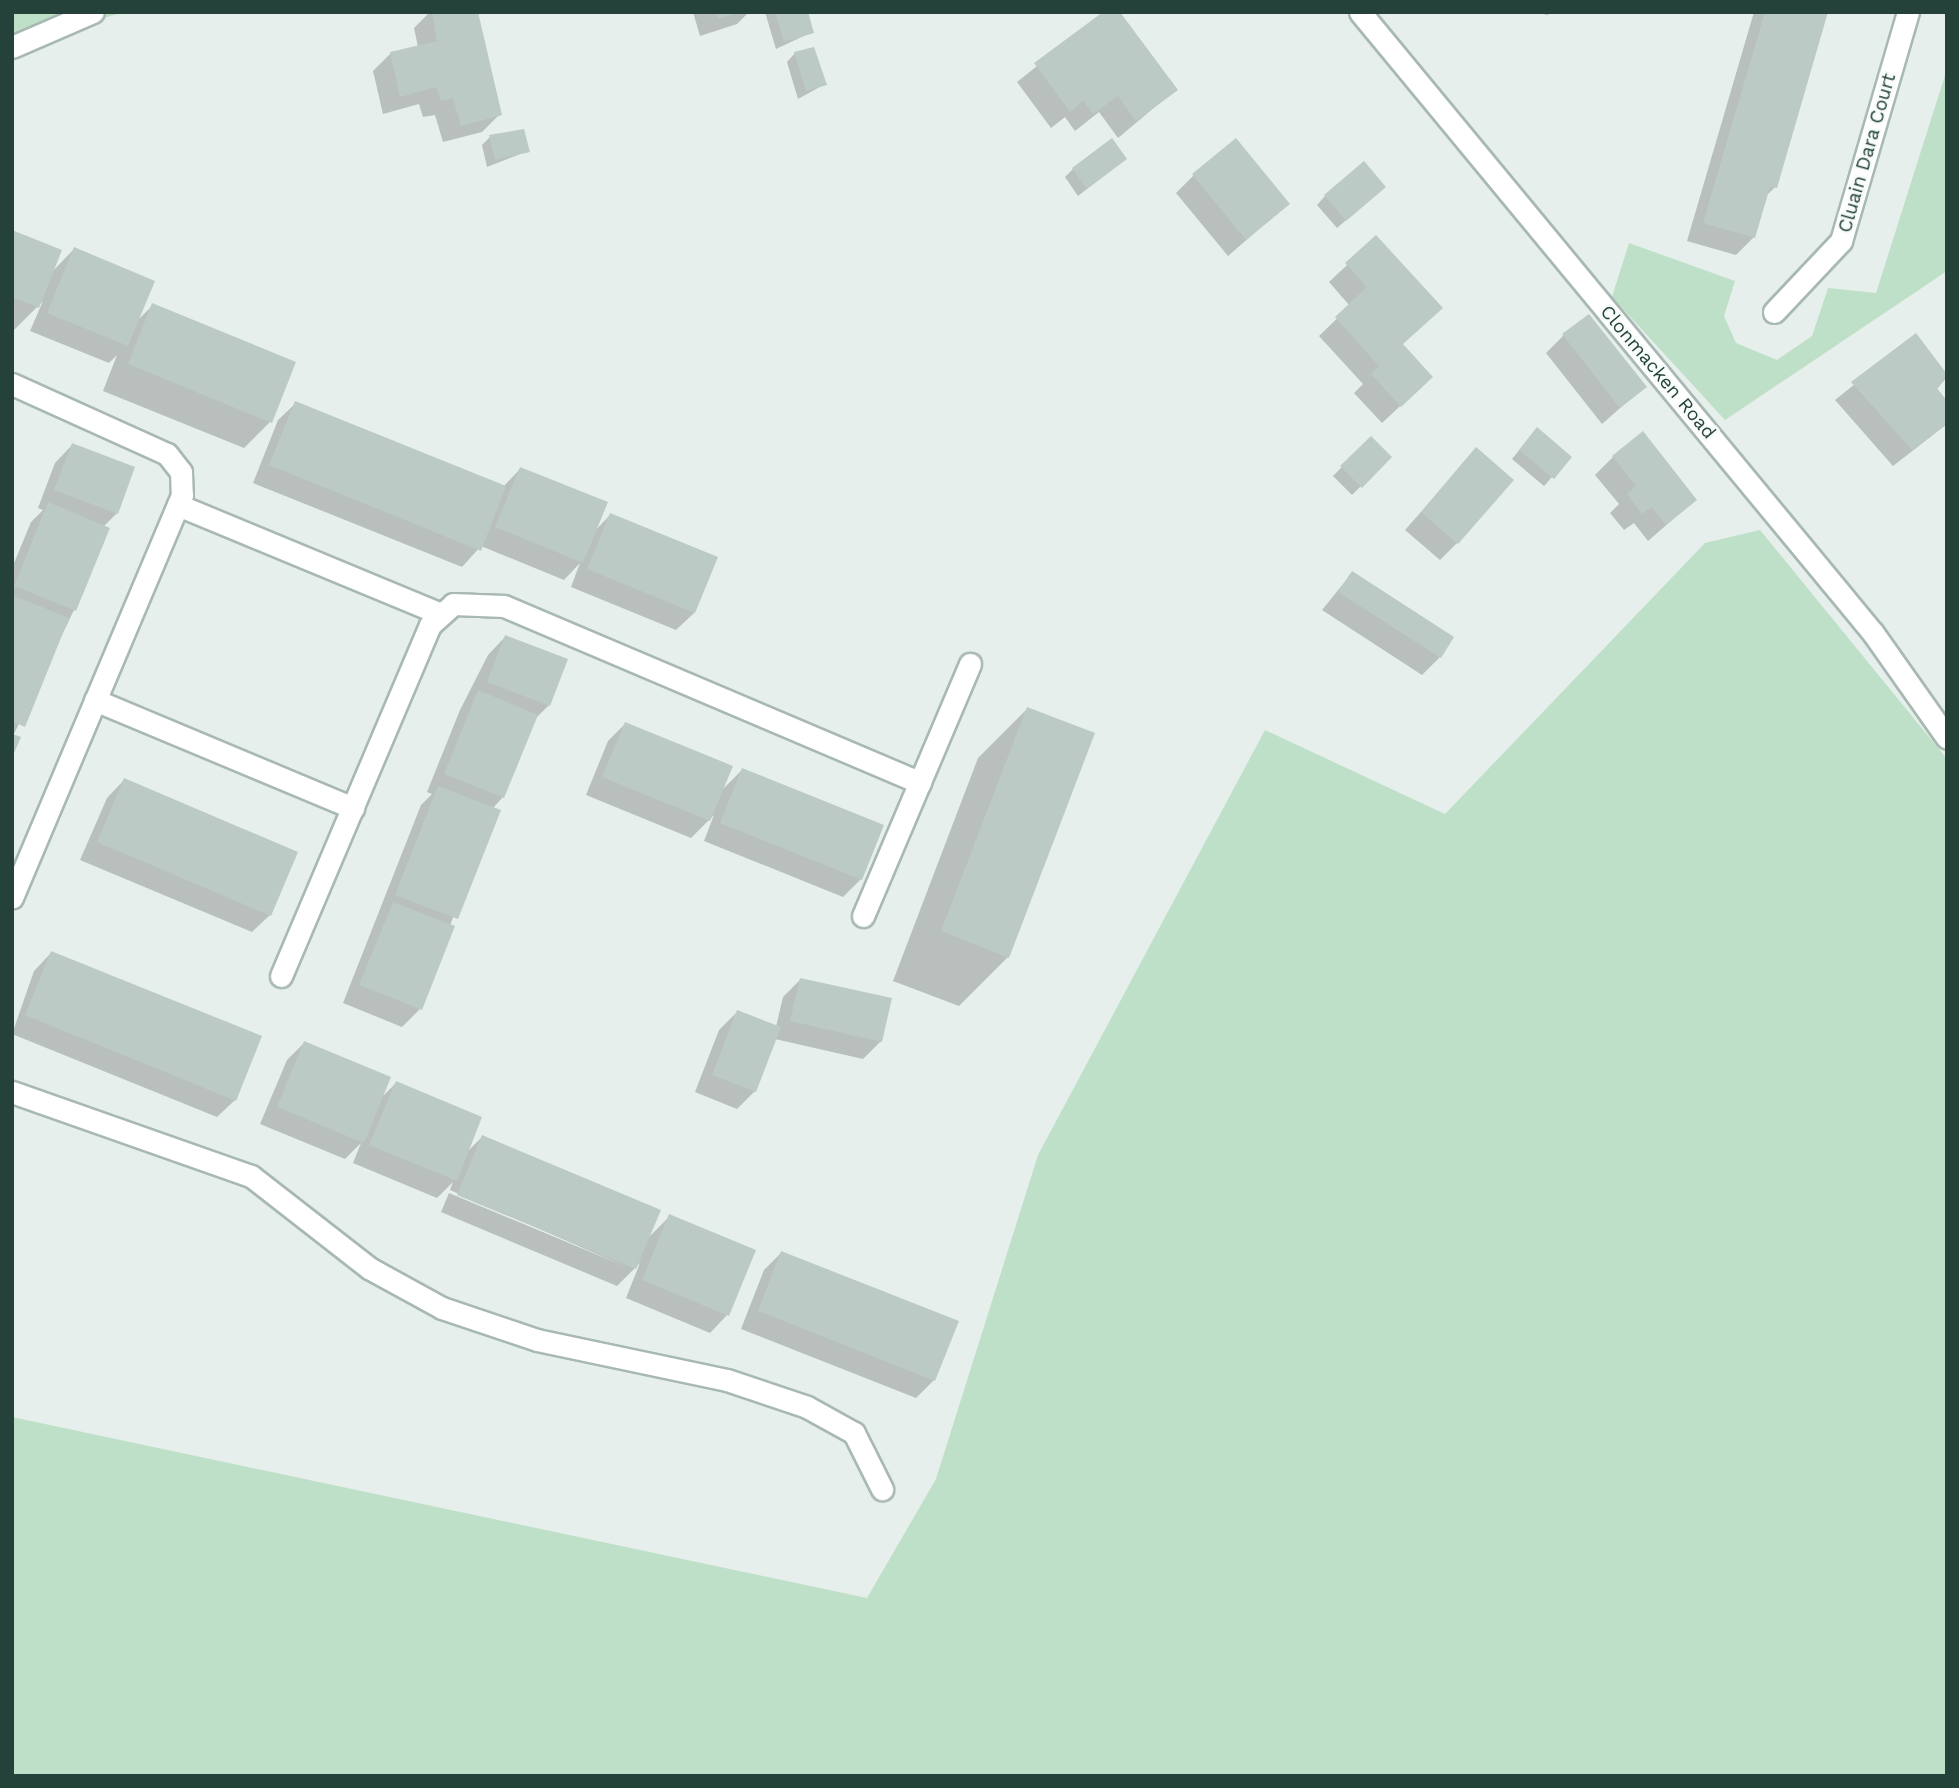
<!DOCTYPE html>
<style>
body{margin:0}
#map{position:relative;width:1959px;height:1788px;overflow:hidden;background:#e6efeb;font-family:"Work Sans",sans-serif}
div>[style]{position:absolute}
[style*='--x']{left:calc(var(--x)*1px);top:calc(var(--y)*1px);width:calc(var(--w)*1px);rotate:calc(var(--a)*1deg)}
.green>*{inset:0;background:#bfe0c8}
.shadow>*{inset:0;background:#0003}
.building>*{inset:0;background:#bbcac4}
.roads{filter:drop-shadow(2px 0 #a8b8b2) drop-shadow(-2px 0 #a8b8b2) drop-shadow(0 2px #a8b8b2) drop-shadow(0 -2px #a8b8b2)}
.minor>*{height:21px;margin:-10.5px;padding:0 10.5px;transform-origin:10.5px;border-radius:10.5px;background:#fff}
span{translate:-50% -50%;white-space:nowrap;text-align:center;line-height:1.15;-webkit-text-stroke:5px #f7fbf9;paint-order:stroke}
.street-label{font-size:19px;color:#24423a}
.frame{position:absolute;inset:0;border:14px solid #24423a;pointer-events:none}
</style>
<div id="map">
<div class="green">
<i style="clip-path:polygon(12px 12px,124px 12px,12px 46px)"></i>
<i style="clip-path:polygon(1947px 69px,1947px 271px,1725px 420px,1612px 297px,1629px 243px,1735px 281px,1724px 316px,1736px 343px,1777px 360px,1812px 336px,1828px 288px,1876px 293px)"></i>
<i style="clip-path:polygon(1760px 530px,1947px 759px,1947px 1776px,12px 1776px,12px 1417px,867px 1598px,936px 1479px,1038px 1155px,1265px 730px,1445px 814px,1705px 543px)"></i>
</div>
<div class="shadow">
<i style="clip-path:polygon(430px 12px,476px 12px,500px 114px,482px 132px,443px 142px,435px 115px,423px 117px,419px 104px,383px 114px,373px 71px,391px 53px,418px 47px,414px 28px)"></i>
<i style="clip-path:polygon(693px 12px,749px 12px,737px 24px,700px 36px)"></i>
<i style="clip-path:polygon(765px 12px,806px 12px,812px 32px,776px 49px)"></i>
<i style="clip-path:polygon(1105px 12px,1175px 90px,1118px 138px,1099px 112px,1075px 131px,1065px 117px,1051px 128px,1017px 82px)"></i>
<i style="clip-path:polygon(1534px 12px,1551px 12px,1548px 15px)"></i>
<i style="clip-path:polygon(1754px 12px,1826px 12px,1775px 187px,1765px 197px,1753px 238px,1736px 255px,1687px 241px)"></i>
<i style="clip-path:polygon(795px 53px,825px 84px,798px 99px,787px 62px)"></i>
<i style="clip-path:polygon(490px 137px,528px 151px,487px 167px,482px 145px)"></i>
<i style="clip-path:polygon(1125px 159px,1078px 196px,1065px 177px,1073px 169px)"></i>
<i style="clip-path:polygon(1194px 175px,1288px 204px,1228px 256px,1176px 193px)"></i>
<i style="clip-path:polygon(1375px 195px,1337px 228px,1317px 205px,1325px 196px)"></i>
<i style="clip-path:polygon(12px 232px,51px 273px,74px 249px,136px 322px,153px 305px,270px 422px,244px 448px,103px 391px,117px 355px,109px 363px,30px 331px,43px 301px,12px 332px)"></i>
<i style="clip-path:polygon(1376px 238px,1413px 394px,1382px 423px,1354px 393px,1363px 384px,1319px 336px,1350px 306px,1329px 282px)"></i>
<i style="clip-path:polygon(1564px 335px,1644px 387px,1602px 424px,1546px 353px)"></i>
<i style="clip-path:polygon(1916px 335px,1947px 377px,1936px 390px,1947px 404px,1947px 424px,1893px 466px,1835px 400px)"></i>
<i style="clip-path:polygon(296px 403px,503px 487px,520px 469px,594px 532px,610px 515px,716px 558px,694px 613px,676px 630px,571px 587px,580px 563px,564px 580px,481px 546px,462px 567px,253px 483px,278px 420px)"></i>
<i style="clip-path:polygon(1371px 438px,1390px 457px,1352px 495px,1333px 476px)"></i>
<i style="clip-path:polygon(1529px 438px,1570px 457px,1544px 486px,1512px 459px)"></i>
<i style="clip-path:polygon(72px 445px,117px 513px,103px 527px,74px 610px,13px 736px,12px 754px,12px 568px,31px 522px,43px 510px,38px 508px,55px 463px)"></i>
<i style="clip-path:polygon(1476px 450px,1457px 543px,1440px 560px,1405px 530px)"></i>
<i style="clip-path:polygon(1613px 457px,1695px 500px,1648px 541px,1634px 523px,1624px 530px,1610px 513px,1619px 504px,1595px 475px)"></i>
<i style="clip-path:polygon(1352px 573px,1440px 657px,1422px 675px,1322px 610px)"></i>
<i style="clip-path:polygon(505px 637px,549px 705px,535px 719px,503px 797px,492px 809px,420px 1009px,402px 1027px,343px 1003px,421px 805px,432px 794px,427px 792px,460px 710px,488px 655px)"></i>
<i style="clip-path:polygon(1027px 709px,1008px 957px,959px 1006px,893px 981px,978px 758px)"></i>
<i style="clip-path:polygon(625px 724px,720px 792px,742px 770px,861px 879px,843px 897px,704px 841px,714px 815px,691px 838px,586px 795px,608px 741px)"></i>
<i style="clip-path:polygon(124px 780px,270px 915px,252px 932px,80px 860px,107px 798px)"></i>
<i style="clip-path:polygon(51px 953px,235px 1100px,217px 1117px,12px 1034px,34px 971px)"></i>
<i style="clip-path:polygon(801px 979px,881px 1041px,863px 1059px,775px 1039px,755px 1091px,737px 1109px,695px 1092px,719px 1030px,737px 1012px,776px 1027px,783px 997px)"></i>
<i style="clip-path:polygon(304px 1043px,379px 1100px,396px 1083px,466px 1153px,482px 1137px,648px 1238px,670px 1216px,727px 1315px,710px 1333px,626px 1298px,640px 1263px,617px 1286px,441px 1212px,449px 1193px,629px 1268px,450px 1190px,453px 1182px,437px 1198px,353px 1163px,361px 1143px,345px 1159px,260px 1124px,287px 1060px)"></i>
<i style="clip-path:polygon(781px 1253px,934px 1380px,916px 1398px,741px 1329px,764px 1270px)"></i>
</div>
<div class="building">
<i style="clip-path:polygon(432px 12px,478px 12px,502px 115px,461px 126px,453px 98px,441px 101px,436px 87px,400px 97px,390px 52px,437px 41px)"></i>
<i style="clip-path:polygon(715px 12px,738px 12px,738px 13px,718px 19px)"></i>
<i style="clip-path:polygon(775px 12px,808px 12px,814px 33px,784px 42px)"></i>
<i style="clip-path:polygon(1103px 12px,1120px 12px,1178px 90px,1136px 121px,1118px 96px,1093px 114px,1083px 101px,1070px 112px,1034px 63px)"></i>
<i style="clip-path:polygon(1765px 12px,1828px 12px,1777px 188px,1770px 187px,1755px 238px,1703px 223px)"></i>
<i style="clip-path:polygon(814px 47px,827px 85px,806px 91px,794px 52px)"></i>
<i style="clip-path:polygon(524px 129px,530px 152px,495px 160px,489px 135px)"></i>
<i style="clip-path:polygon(1112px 138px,1127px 159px,1087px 189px,1072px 168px)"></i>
<i style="clip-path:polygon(1236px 138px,1290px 204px,1246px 240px,1192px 174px)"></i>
<i style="clip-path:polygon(1364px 161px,1386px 187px,1346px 221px,1324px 195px)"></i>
<i style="clip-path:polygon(12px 230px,62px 250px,39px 308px,12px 297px)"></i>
<i style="clip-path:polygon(1376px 235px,1443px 308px,1403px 344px,1433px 377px,1401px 407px,1371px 374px,1379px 366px,1335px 317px,1367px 287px,1345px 263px)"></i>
<i style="clip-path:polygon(74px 247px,155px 281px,128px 346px,47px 313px)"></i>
<i style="clip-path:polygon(152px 303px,296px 362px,272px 423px,128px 364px)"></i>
<i style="clip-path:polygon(1589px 314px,1647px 387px,1620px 408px,1562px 334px)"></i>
<i style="clip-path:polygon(1916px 333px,1947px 374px,1937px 388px,1947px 401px,1947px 424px,1912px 450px,1851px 382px)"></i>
<i style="clip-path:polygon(295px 401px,506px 486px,481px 551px,269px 465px)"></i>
<i style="clip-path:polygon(1537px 427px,1572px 457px,1554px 479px,1519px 450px)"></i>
<i style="clip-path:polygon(1643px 431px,1697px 500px,1666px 525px,1652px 507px,1642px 514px,1627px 494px,1636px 486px,1612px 456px)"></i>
<i style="clip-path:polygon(1371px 436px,1392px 457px,1362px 488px,1340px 466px)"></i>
<i style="clip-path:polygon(72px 443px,135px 467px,118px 514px,54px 490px)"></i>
<i style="clip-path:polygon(1476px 447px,1514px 480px,1458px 544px,1421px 512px)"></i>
<i style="clip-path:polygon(520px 467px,608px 502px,583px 563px,495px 527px)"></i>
<i style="clip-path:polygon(48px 502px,110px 528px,76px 611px,14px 586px)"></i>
<i style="clip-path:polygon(610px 513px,718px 557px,695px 613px,587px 569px)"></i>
<i style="clip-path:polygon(1352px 571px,1454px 637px,1441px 658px,1338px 592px)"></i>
<i style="clip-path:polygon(12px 595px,69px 618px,25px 727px,12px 721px)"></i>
<i style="clip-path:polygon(505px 635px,568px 659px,550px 706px,487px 682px)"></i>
<i style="clip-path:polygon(478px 690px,538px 715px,504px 798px,444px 774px)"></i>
<i style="clip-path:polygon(1027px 707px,1095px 733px,1009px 958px,941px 931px)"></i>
<i style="clip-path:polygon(625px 722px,733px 766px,710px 821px,602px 777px)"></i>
<i style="clip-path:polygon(12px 734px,21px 737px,12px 758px)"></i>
<i style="clip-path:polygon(742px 768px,884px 825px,862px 880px,720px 823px)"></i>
<i style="clip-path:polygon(124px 778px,298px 852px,271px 916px,97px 842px)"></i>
<i style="clip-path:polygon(438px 786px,501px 810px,458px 919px,395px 895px)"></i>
<i style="clip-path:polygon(393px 902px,455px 926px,422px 1010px,359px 985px)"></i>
<i style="clip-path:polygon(51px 951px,262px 1036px,236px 1101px,25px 1015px)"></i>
<i style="clip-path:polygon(800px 978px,892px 998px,882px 1042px,790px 1021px)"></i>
<i style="clip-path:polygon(737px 1010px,781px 1027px,756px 1092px,712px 1075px)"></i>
<i style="clip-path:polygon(304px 1041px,391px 1077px,364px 1143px,277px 1107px)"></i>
<i style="clip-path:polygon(396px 1081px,482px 1117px,457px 1181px,369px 1145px)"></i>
<i style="clip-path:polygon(482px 1135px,661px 1210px,636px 1269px,457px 1195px)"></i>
<i style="clip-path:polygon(669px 1214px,756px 1250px,729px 1316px,642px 1280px)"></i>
<i style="clip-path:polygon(781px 1251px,959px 1321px,935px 1381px,758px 1311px)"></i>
</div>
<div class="roads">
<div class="minor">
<i style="--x:1360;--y:12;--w:805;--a:50.44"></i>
<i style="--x:1873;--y:633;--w:128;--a:54.8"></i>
<i style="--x:12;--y:47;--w:88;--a:-23.4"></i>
<i style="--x:1774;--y:312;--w:98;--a:-46.7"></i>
<i style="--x:1841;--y:241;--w:239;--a:-73.7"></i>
<i style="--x:12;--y:384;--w:170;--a:24.3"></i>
<i style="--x:167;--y:454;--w:23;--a:52"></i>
<i style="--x:181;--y:472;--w:23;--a:88"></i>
<i style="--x:182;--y:495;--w:437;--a:112.9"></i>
<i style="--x:178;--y:505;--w:285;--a:22.5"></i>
<i style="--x:95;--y:700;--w:280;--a:22.7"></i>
<i style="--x:863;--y:916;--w:274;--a:-67"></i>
<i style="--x:281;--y:976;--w:381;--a:-67"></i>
<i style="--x:430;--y:625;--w:31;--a:-42"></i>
<i style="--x:453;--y:604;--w:51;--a:2.2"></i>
<i style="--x:504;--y:606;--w:452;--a:23"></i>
<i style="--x:12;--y:1092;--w:253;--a:19.4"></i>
<i style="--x:251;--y:1176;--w:150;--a:37.9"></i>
<i style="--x:369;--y:1268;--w:83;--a:28.7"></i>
<i style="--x:442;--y:1308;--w:100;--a:18.6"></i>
<i style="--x:537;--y:1340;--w:194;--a:11.9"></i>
<i style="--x:727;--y:1380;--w:84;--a:18.6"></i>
<i style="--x:807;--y:1407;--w:54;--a:29"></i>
<i style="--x:854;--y:1433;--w:63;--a:63.4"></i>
</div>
</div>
<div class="street-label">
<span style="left:1867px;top:153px;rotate:-74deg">Cluain Dara Court</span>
<span style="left:1658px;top:372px;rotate:50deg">Clonmacken Road</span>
</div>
<div class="frame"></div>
</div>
